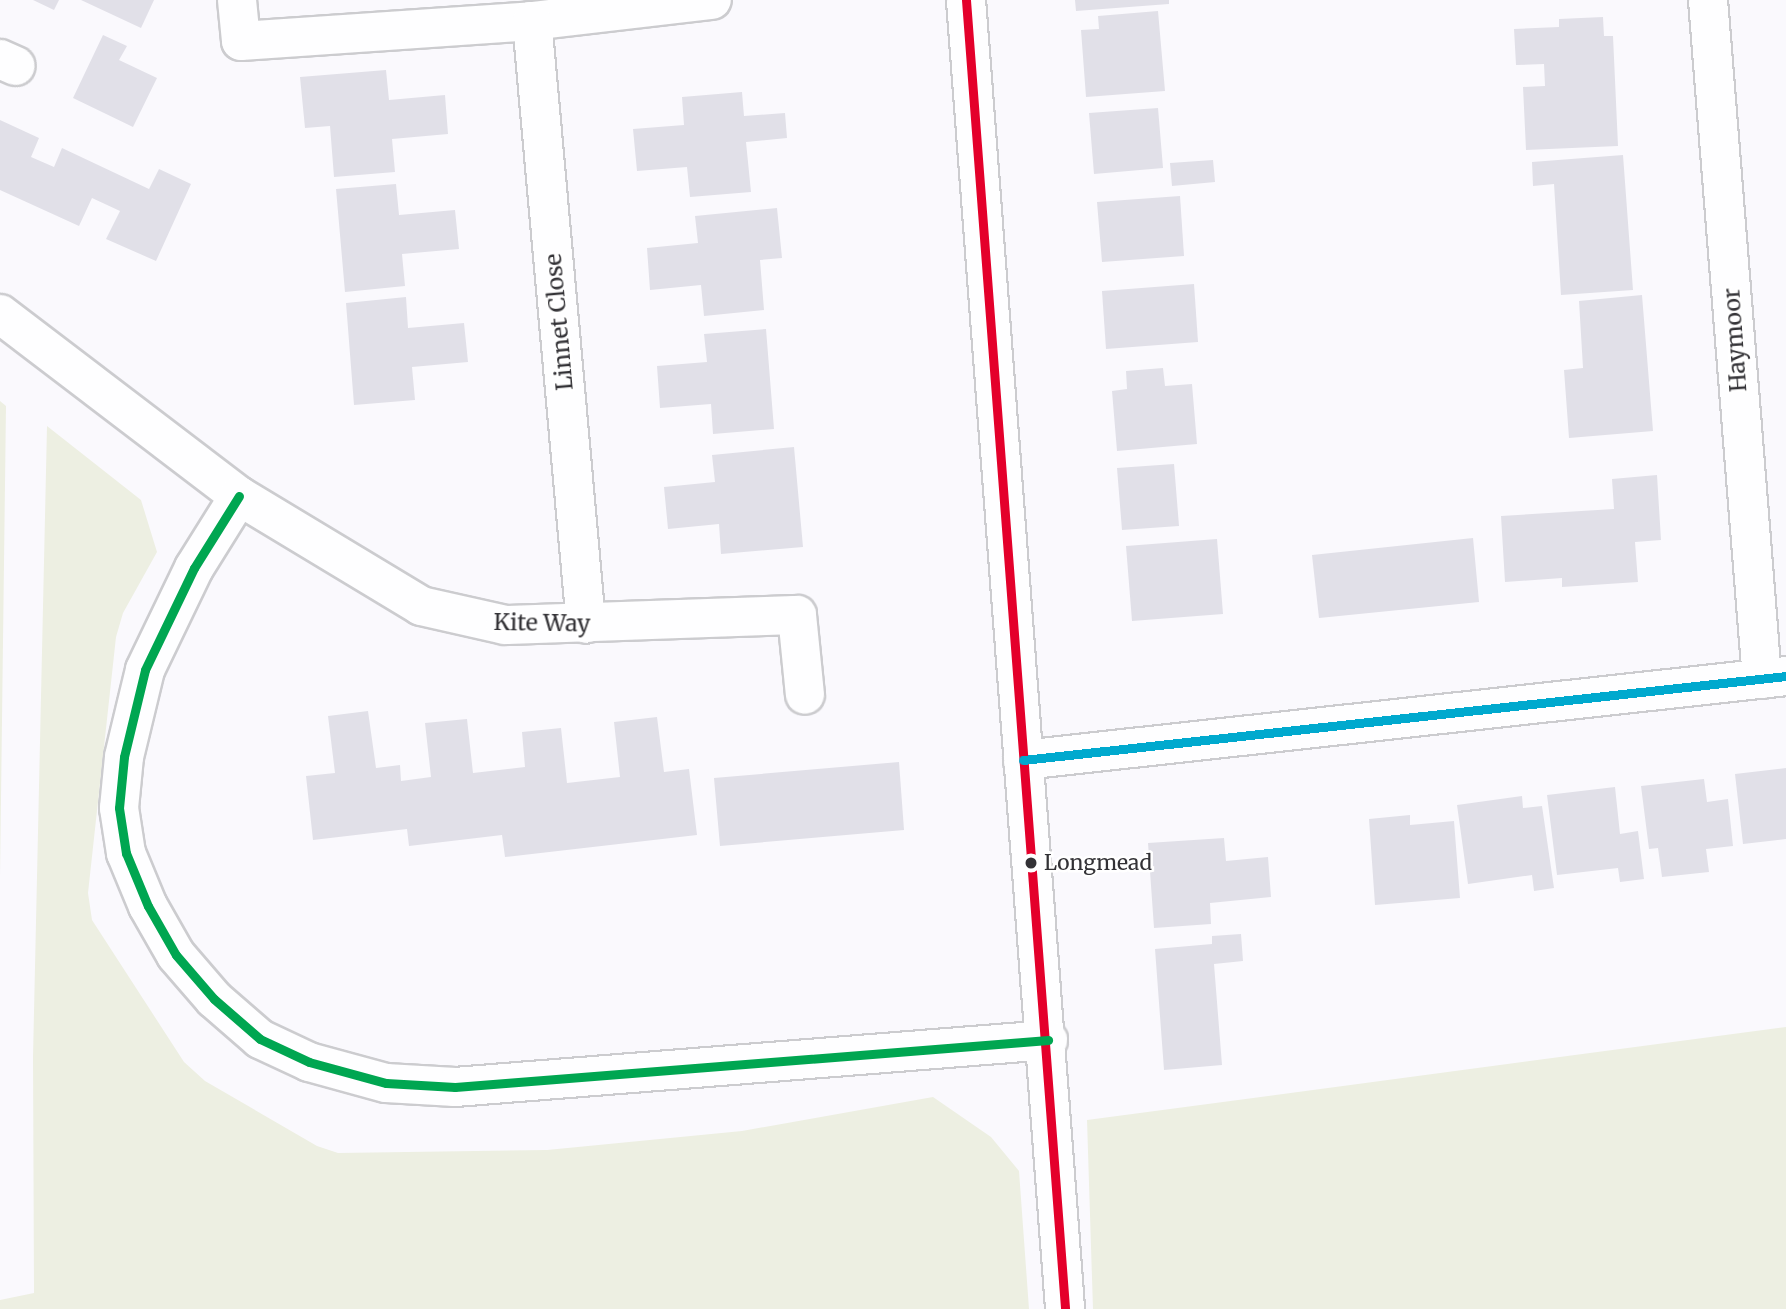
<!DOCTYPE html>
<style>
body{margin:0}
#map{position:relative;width:1786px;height:1309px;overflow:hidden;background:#faf9fd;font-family:Merriweather,serif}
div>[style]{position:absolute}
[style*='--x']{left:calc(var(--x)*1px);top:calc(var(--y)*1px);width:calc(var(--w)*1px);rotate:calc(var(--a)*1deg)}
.green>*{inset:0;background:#edefe2}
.building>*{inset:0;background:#e1e0e8}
.roads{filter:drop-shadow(2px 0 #cccccf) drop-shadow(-2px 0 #cccccf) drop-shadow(0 2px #cccccf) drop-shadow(0 -2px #cccccf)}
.minor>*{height:38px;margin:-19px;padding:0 19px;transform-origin:19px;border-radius:19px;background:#fefeff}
.bus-1>*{height:9px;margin:-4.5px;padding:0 4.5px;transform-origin:4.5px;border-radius:4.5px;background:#e4002b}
.bus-2>*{height:9px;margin:-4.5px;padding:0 4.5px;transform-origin:4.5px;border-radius:4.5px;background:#00a651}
.bus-3>*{height:9px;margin:-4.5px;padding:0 4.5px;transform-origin:4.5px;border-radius:4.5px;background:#00a9ce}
.dots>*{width:19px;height:19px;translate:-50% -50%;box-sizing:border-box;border:4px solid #fff;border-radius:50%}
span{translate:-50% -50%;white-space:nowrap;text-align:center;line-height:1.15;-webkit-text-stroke:5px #fff;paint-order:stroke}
.bus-label{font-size:21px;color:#333236}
.left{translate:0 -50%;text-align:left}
.street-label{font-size:23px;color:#333236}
</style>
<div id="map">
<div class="green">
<i style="clip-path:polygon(0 401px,6px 406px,0 877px)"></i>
<i style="clip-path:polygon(47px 426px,141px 500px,157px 552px,123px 613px,116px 637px,88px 893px,92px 920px,184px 1062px,205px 1081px,317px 1146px,338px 1153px,547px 1150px,742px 1131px,933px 1097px,991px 1137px,1019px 1171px,1029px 1309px,0 1309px,0 1300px,34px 1293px,33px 1057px)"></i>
<i style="clip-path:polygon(1786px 1027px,1786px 1309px,1093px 1309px,1087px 1120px)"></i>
</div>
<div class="building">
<i style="clip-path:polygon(33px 0,59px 0,54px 10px)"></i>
<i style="clip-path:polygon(81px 0,154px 0,141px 28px)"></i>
<i style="clip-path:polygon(1075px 0,1169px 0,1169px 4px,1076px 11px)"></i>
<i style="clip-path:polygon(1158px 11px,1165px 91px,1086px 97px,1081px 30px,1099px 29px,1098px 16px)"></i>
<i style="clip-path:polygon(1603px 17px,1604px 36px,1613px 36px,1618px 146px,1526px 150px,1523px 87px,1545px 86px,1544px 64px,1516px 65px,1514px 29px,1559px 27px,1559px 19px)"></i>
<i style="clip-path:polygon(103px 35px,127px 46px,119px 60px,157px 78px,133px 127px,73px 98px)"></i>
<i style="clip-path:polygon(386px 70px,389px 100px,445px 95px,448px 134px,392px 139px,395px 172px,334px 177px,330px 126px,305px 128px,300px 77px)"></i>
<i style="clip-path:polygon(742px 92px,744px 116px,785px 113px,787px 138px,746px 142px,751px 192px,690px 197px,687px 167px,637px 171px,633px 129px,684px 125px,682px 97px)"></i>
<i style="clip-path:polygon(1158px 108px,1163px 168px,1094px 174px,1089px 113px)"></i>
<i style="clip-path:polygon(0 120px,39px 138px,31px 157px,54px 167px,62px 148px,149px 189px,159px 169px,191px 184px,156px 261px,106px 239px,120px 211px,92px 198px,79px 226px,0 190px)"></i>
<i style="clip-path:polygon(1623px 155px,1633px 290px,1561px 295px,1554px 184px,1533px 186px,1532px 162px)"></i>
<i style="clip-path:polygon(1213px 160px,1215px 182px,1172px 186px,1170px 163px)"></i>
<i style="clip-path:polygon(396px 184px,399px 215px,455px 210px,459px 249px,402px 254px,405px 286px,345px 292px,336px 189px)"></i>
<i style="clip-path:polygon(1180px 196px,1184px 256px,1102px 262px,1097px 202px)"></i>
<i style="clip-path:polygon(777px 208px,782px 258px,760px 260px,764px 310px,704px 316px,701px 285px,650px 290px,647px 248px,698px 243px,695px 216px)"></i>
<i style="clip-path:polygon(1194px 284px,1198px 342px,1106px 349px,1102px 291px)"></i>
<i style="clip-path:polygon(1642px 295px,1653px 431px,1569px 438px,1564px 370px,1583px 368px,1579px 301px)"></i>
<i style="clip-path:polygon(406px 297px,408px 328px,464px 323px,468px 362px,412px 367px,415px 400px,354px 405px,346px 303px)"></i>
<i style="clip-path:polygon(766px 329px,774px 429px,713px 434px,711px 404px,660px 408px,657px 366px,707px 362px,704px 334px)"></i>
<i style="clip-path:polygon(1163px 368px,1165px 386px,1192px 384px,1197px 444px,1117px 451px,1112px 391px,1127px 389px,1126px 371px)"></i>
<i style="clip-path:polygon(794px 447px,803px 547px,721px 554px,719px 524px,668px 529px,664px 487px,715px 482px,712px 455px)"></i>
<i style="clip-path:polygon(1174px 464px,1179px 526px,1122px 530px,1117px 468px)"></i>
<i style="clip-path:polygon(1657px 475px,1661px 540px,1635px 542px,1638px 582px,1562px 587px,1562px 578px,1505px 582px,1501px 516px,1614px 509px,1612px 479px)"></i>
<i style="clip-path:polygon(1473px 538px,1479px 602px,1319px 618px,1312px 555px)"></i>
<i style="clip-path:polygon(1217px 539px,1223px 614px,1132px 621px,1126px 546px)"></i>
<i style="clip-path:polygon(368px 711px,376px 768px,400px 765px,401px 781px,431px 777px,425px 723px,467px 719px,473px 773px,525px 767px,522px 732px,561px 728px,567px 783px,620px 777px,614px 722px,657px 717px,664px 772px,689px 769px,697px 835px,505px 857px,502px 835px,409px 846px,407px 829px,313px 840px,306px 776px,335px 773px,328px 716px)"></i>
<i style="clip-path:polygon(899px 762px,904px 830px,720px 846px,714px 778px)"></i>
<i style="clip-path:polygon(1786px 768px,1786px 839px,1743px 844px,1735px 774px)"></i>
<i style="clip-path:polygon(1704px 779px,1707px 802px,1728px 799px,1733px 846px,1706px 849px,1709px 872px,1662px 877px,1658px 848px,1649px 849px,1641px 786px)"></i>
<i style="clip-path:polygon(1615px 787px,1620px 834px,1638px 831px,1644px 879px,1620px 882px,1618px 868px,1557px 875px,1547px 795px)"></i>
<i style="clip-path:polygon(1522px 796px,1523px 808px,1542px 806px,1554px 888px,1534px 891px,1532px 875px,1468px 884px,1457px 805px)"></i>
<i style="clip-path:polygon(1410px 815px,1410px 825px,1454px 821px,1460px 898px,1375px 905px,1369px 819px)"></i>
<i style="clip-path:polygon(1224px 838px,1226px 861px,1268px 857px,1271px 897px,1210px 903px,1211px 924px,1154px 928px,1148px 843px)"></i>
<i style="clip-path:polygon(1241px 934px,1243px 961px,1214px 964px,1222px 1065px,1164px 1070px,1155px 949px,1212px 944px,1212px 936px)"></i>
</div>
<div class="roads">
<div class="minor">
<i style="--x:237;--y:0;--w:41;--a:84.4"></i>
<i style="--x:241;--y:41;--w:292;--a:-3.9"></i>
<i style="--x:532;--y:21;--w:181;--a:-6.7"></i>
<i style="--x:966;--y:0;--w:1313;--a:85.67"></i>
<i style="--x:1708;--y:0;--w:681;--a:85.45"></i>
<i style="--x:532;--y:21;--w:605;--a:84.88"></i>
<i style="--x:0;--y:59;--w:17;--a:24"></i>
<i style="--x:0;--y:314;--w:300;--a:37.3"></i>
<i style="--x:239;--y:496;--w:213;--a:31.1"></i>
<i style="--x:421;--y:606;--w:86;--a:12.7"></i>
<i style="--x:505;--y:625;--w:292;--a:-2"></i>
<i style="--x:797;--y:615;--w:80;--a:84.3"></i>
<i style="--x:239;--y:496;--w:85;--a:122"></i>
<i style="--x:194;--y:568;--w:113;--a:115.7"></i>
<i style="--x:145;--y:670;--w:89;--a:103.6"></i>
<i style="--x:124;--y:757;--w:51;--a:95.6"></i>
<i style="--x:119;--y:808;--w:46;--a:81.2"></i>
<i style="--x:126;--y:853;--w:57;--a:67.5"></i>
<i style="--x:148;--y:906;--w:56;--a:60.3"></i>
<i style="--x:176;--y:955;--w:58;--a:49.2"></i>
<i style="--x:214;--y:999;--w:61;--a:41"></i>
<i style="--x:260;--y:1039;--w:54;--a:25.1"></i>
<i style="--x:309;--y:1062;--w:80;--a:15.3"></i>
<i style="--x:386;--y:1083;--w:69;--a:3.3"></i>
<i style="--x:455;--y:1087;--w:595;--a:-4.53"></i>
<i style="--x:1023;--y:760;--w:768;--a:-6.28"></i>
</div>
</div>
<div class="bus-1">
<i style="--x:966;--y:0;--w:1313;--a:85.67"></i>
</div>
<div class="bus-2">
<i style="--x:239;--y:496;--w:85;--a:122"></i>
<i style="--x:194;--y:568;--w:113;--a:115.7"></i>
<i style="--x:145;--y:670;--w:89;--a:103.6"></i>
<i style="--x:124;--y:757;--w:51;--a:95.6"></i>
<i style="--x:119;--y:808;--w:46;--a:81.2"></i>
<i style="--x:126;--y:853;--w:57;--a:67.5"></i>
<i style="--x:148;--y:906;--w:56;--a:60.3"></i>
<i style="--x:176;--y:955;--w:58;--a:49.2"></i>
<i style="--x:214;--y:999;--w:61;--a:41"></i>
<i style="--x:260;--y:1039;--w:54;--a:25.1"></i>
<i style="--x:309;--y:1062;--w:80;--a:15.3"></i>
<i style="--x:386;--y:1083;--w:69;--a:3.3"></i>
<i style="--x:455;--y:1087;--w:595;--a:-4.53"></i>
</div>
<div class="bus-3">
<i style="--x:1023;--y:760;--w:768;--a:-6.28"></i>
</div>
<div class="dots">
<i style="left:1031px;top:863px;background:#333236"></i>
</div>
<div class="bus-label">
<span class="left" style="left:1044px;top:863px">Longmead</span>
</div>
<div class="street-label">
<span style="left:559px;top:322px;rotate:-95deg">Linnet Close</span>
<span style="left:1735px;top:340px;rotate:-94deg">Haymoor</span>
<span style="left:542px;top:623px;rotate:1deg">Kite Way</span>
</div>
</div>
